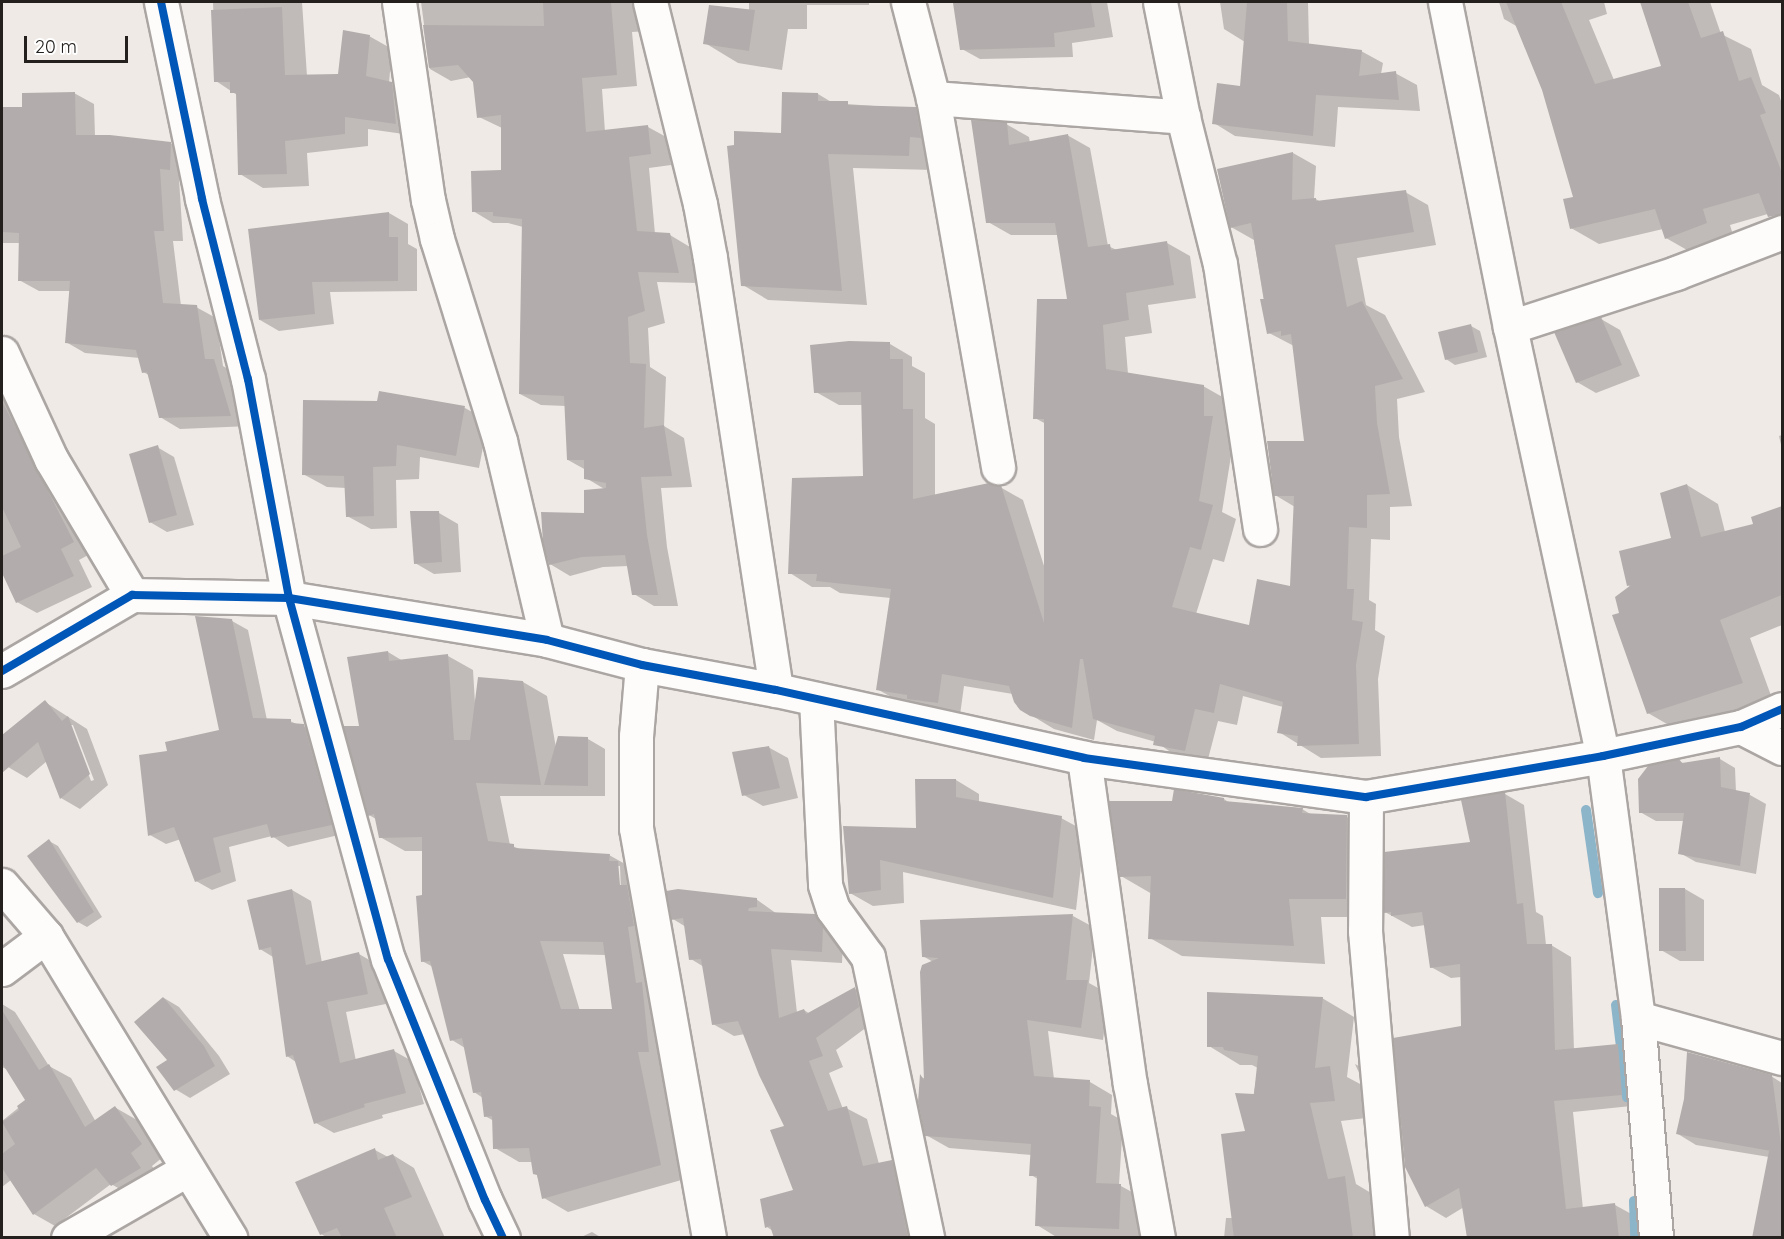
<!DOCTYPE html>
<style>
body{margin:0}
#map{position:relative;width:1784px;height:1239px;overflow:hidden;background:#f0eae6;font-family:Quicksand,sans-serif}
div>[style]{position:absolute}
[style*='--x']{left:calc(var(--x)*1px);top:calc(var(--y)*1px);width:calc(var(--w)*1px);rotate:calc(var(--a)*1deg)}
.shadow>*{inset:0;background:#0003}
.stream>*{height:10px;margin:-5px;padding:0 5px;transform-origin:5px;border-radius:5px;background:#8cb5ca}
.building>*{inset:0;background:#b2adac}
.roads{filter:drop-shadow(2px 0 #aba6a3) drop-shadow(-2px 0 #aba6a3) drop-shadow(0 2px #aba6a3) drop-shadow(0 -2px #aba6a3)}
.street>*{height:33px;margin:-16.5px;padding:0 16.5px;transform-origin:16.5px;border-radius:16.5px;background:#fdfcfb}
.secondary>*{height:33px;margin:-16.5px;padding:0 16.5px;transform-origin:16.5px;border-radius:16.5px;background:#fdfcfb}
.cycleway>*{height:8px;margin:-4px;padding:0 4px;transform-origin:4px;border-radius:4px;background:#0057b8}
span{translate:-50% -50%;white-space:nowrap;text-align:center;line-height:1.15;-webkit-text-stroke:5px #fff;paint-order:stroke}
.frame{position:absolute;inset:0;border:3px solid #24201d;pointer-events:none}
.scale{position:absolute;left:24px;top:36px;width:104px;height:27px;box-sizing:border-box;border:3px solid #24201d;border-top:0;padding-left:8px;font-size:18px;line-height:21px;white-space:nowrap;color:#24201d;-webkit-text-stroke:4px #fff;paint-order:stroke}
</style>
<div id="map">
<div class="shadow">
<i style="clip-path:polygon(213px 2px,302px 2px,307px 76px,339px 76px,369px 36px,392px 49px,389px 83px,414px 97px,418px 136px,368px 129px,368px 146px,307px 153px,309px 186px,263px 188px,240px 174px,237px 95px,216px 81px)"></i>
<i style="clip-path:polygon(421px 2px,636px 2px,648px 31px,632px 32px,637px 86px,602px 89px,605px 132px,648px 127px,668px 138px,671px 165px,649px 168px,655px 234px,670px 235px,690px 247px,698px 283px,657px 282px,665px 323px,648px 328px,650px 367px,666px 377px,664px 426px,684px 438px,692px 487px,661px 488px,667px 547px,678px 606px,654px 606px,634px 594px,629px 566px,603px 567px,570px 576px,550px 564px,606px 490px,586px 478px,586px 470px,568px 460px,566px 406px,541px 405px,520px 394px,523px 227px,508px 223px,493px 223px,473px 211px,503px 172px,502px 128px,479px 117px,475px 81px,471px 77px,451px 81px,430px 69px)"></i>
<i style="clip-path:polygon(749px 2px,869px 2px,869px 5px,807px 5px,807px 29px,788px 29px,782px 70px,738px 63px,705px 43px,749px 11px)"></i>
<i style="clip-path:polygon(963px 2px,1107px 2px,1113px 37px,1072px 43px,1073px 57px,980px 59px,962px 49px)"></i>
<i style="clip-path:polygon(1220px 2px,1308px 2px,1309px 45px,1361px 51px,1383px 63px,1381px 74px,1395px 73px,1417px 85px,1420px 111px,1338px 107px,1335px 147px,1235px 136px,1214px 123px,1242px 88px,1245px 42px,1224px 29px)"></i>
<i style="clip-path:polygon(1499px 2px,1604px 2px,1607px 14px,1589px 20px,1614px 80px,1663px 67px,1655px 2px,1710px 2px,1721px 34px,1751px 49px,1762px 85px,1779px 95px,1782px 104px,1782px 214px,1778px 211px,1730px 225px,1734px 238px,1694px 254px,1666px 238px,1663px 229px,1599px 244px,1571px 228px,1575px 198px,1543px 90px,1518px 27px,1504px 19px)"></i>
<i style="clip-path:polygon(74px 93px,94px 104px,95px 136px,170px 143px,190px 154px,189px 180px,179px 179px,183px 241px,173px 241px,181px 306px,196px 307px,216px 318px,223px 366px,233px 372px,250px 426px,180px 429px,160px 417px,149px 375px,143px 372px,140px 358px,85px 353px,66px 342px,71px 291px,39px 291px,19px 280px,20px 243px,2px 243px,2px 109px,24px 108px)"></i>
<i style="clip-path:polygon(784px 94px,818px 94px,833px 103px,915px 109px,941px 124px,935px 170px,853px 168px,867px 305px,768px 300px,743px 285px,783px 134px)"></i>
<i style="clip-path:polygon(1006px 124px,1029px 137px,1030px 143px,1067px 135px,1090px 148px,1108px 246px,1119px 251px,1167px 243px,1190px 256px,1196px 298px,1148px 305px,1152px 333px,1125px 337px,1128px 374px,1203px 386px,1226px 399px,1226px 426px,1235px 431px,1222px 512px,1236px 519px,1224px 562px,1213px 559px,1196px 614px,1250px 627px,1291px 587px,1295px 507px,1275px 495px,1306px 442px,1294px 346px,1269px 333px,1254px 240px,1231px 227px,1219px 170px,1293px 153px,1316px 166px,1314px 198px,1321px 202px,1405px 192px,1428px 205px,1436px 245px,1357px 258px,1366px 305px,1385px 315px,1425px 392px,1397px 399px,1399px 437px,1412px 506px,1390px 507px,1390px 540px,1371px 539px,1369px 600px,1376px 604px,1375px 630px,1385px 636px,1378px 679px,1381px 756px,1321px 758px,1279px 732px,1283px 707px,1243px 696px,1237px 725px,1218px 721px,1207px 763px,1178px 757px,1156px 742px,1117px 731px,1097px 720px,1094px 740px,1054px 729px,1031px 715px,1013px 694px,964px 686px,960px 715px,900px 702px,877px 689px,891px 598px,840px 593px,830px 587px,812px 587px,790px 573px,864px 478px,863px 405px,839px 405px,816px 392px,890px 344px,912px 357px,912px 366px,925px 373px,925px 418px,935px 424px,935px 496px,1000px 487px,1023px 500px,1045px 569px,1046px 424px,1035px 418px,1069px 300px,1058px 235px,1011px 235px,988px 222px)"></i>
<i style="clip-path:polygon(389px 213px,408px 224px,408px 244px,417px 249px,417px 291px,330px 292px,334px 324px,279px 331px,260px 320px)"></i>
<i style="clip-path:polygon(1601px 319px,1620px 330px,1640px 376px,1596px 393px,1577px 382px)"></i>
<i style="clip-path:polygon(1471px 326px,1480px 331px,1487px 357px,1455px 365px,1446px 359px)"></i>
<i style="clip-path:polygon(2px 364px,92px 553px,79px 560px,92px 587px,37px 613px,17px 602px,2px 569px)"></i>
<i style="clip-path:polygon(380px 393px,465px 408px,488px 421px,479px 468px,420px 457px,419px 479px,396px 480px,397px 528px,371px 529px,347px 516px,346px 488px,327px 487px,303px 474px,378px 402px)"></i>
<i style="clip-path:polygon(1782px 435px,1782px 449px,1779px 436px)"></i>
<i style="clip-path:polygon(157px 447px,174px 457px,194px 525px,167px 532px,150px 522px)"></i>
<i style="clip-path:polygon(1687px 485px,1718px 504px,1725px 532px,1755px 525px,1753px 518px,1782px 508px,1782px 625px,1750px 638px,1773px 701px,1679px 731px,1648px 713px,1620px 614px,1631px 587px,1628px 585px,1673px 539px)"></i>
<i style="clip-path:polygon(439px 513px,458px 524px,461px 572px,434px 574px,415px 563px)"></i>
<i style="clip-path:polygon(232px 621px,248px 630px,267px 720px,290px 721px,320px 735px,347px 833px,288px 847px,272px 836px,229px 847px,236px 881px,212px 890px,196px 881px,181px 839px,166px 844px,150px 835px,169px 752px,221px 731px)"></i>
<i style="clip-path:polygon(evenodd,388px 652px,403px 661px,448px 656px,473px 670px,475px 703px,523px 682px,547px 696px,556px 748px,588px 739px,605px 749px,605px 796px,500px 796px,510px 845px,522px 850px,609px 855px,634px 869px,685px 1179px,568px 1212px,544px 1198px,533px 1162px,519px 1162px,495px 1148px,494px 1121px,485px 1116px,483px 1098px,474px 1092px,465px 1048px,452px 1040px,433px 967px,422px 961px,424px 851px,405px 851px,380px 837px,376px 819px,369px 815px,361px 728px,388px 652px,617px 866px,620px 866px,621px 892px,618px 892px,617px 866px,388px 652px,563px 954px,606px 955px,614px 1011px,580px 1011px,563px 954px)"></i>
<i style="clip-path:polygon(evenodd,45px 702px,87px 729px,108px 785px,80px 809px,61px 798px,47px 761px,27px 778px,8px 767px,2px 759px,2px 737px,45px 702px,70px 725px,73px 725px,94px 780px,91px 781px,70px 725px)"></i>
<i style="clip-path:polygon(768px 747px,788px 758px,798px 798px,763px 806px,744px 795px)"></i>
<i style="clip-path:polygon(1720px 759px,1735px 768px,1736px 792px,1750px 795px,1766px 804px,1756px 874px,1696px 862px,1680px 853px,1684px 821px,1656px 821px,1640px 812px,1679px 761px,1685px 764px)"></i>
<i style="clip-path:polygon(956px 780px,979px 794px,979px 802px,1061px 818px,1085px 831px,1076px 910px,903px 872px,904px 903px,873px 906px,850px 893px,844px 828px,917px 829px)"></i>
<i style="clip-path:polygon(1505px 794px,1524px 805px,1536px 912px,1543px 916px,1546px 945px,1551px 945px,1571px 957px,1574px 1050px,1617px 1045px,1637px 1057px,1641px 1105px,1573px 1112px,1583px 1209px,1615px 1205px,1635px 1216px,1637px 1238px,1468px 1238px,1464px 1207px,1446px 1218px,1426px 1206px,1462px 1027px,1461px 977px,1451px 978px,1431px 967px,1425px 925px,1412px 927px,1385px 912px,1471px 843px)"></i>
<i style="clip-path:polygon(1224px 799px,1231px 804px,1302px 809px,1312px 815px,1347px 817px,1379px 835px,1378px 917px,1321px 917px,1325px 964px,1182px 956px,1150px 938px,1152px 894px,1121px 876px,1173px 802px)"></i>
<i style="clip-path:polygon(49px 841px,58px 846px,102px 917px,87px 927px,78px 922px)"></i>
<i style="clip-path:polygon(1685px 889px,1704px 900px,1704px 961px,1680px 961px,1661px 950px)"></i>
<i style="clip-path:polygon(292px 890px,311px 901px,322px 963px,359px 954px,378px 965px,386px 1004px,346px 1012px,356px 1061px,394px 1051px,412px 1061px,424px 1104px,382px 1115px,383px 1118px,334px 1133px,316px 1123px,296px 1062px,287px 1056px,273px 957px,260px 949px)"></i>
<i style="clip-path:polygon(756px 899px,777px 914px,815px 916px,836px 928px,843px 940px,842px 963px,791px 960px,797px 1013px,804px 1010px,810px 1014px,855px 989px,876px 1001px,879px 1018px,836px 1050px,843px 1067px,829px 1073px,843px 1109px,846px 1108px,867px 1119px,879px 1164px,891px 1162px,912px 1174px,925px 1238px,775px 1238px,773px 1231px,767px 1227px,795px 1190px,786px 1126px,745px 1034px,734px 1036px,713px 1024px,704px 967px,691px 959px,686px 927px,673px 919px)"></i>
<i style="clip-path:polygon(1073px 916px,1095px 928px,1089px 983px,1109px 994px,1103px 1040px,1048px 1031px,1054px 1079px,1090px 1082px,1112px 1095px,1111px 1114px,1123px 1121px,1119px 1185px,1143px 1198px,1141px 1238px,1058px 1238px,1037px 1225px,1038px 1179px,1031px 1175px,1032px 1155px,949px 1148px,926px 1135px,921px 1077px,926px 1079px,933px 962px,923px 956px)"></i>
<i style="clip-path:polygon(164px 998px,179px 1007px,219px 1056px,230px 1074px,190px 1098px,175px 1089px)"></i>
<i style="clip-path:polygon(1322px 998px,1354px 1017px,1347px 1077px,1362px 1085px,1366px 1118px,1341px 1121px,1356px 1184px,1376px 1196px,1382px 1238px,1224px 1238px,1226px 1218px,1233px 1218px,1258px 1068px,1252px 1065px,1240px 1065px,1209px 1046px)"></i>
<i style="clip-path:polygon(2px 1004px,15px 1012px,49px 1066px,71px 1078px,96px 1122px,116px 1108px,137px 1120px,163px 1157px,152px 1166px,161px 1180px,134px 1197px,111px 1184px,55px 1226px,34px 1214px,11px 1180px,2px 1187px,2px 1121px,27px 1101px,8px 1070px,2px 1067px)"></i>
<i style="clip-path:polygon(1355px 1064px,1394px 1085px,1395px 1095px,1360px 1075px)"></i>
<i style="clip-path:polygon(1771px 1076px,1782px 1083px,1782px 1238px,1754px 1238px,1769px 1157px,1696px 1145px,1678px 1134px)"></i>
<i style="clip-path:polygon(375px 1150px,388px 1157px,393px 1155px,414px 1168px,445px 1238px,328px 1238px,321px 1234px)"></i>
<i style="clip-path:polygon(592px 1232px,602px 1238px,579px 1238px)"></i>
</div>
<div class="stream">
<i style="--x:1586;--y:810;--w:84;--a:81.8"></i>
<i style="--x:1616;--y:1005;--w:93;--a:83.2"></i>
<i style="--x:1634;--y:1201;--w:37;--a:88"></i>
</div>
<div class="building">
<i style="clip-path:polygon(543px 2px,611px 2px,617px 75px,582px 78px,586px 132px,648px 125px,651px 154px,629px 157px,637px 231px,670px 233px,679px 273px,638px 272px,645px 311px,628px 317px,630px 363px,646px 364px,644px 428px,664px 425px,672px 476px,641px 477px,647px 535px,658px 595px,632px 595px,625px 555px,582px 557px,549px 565px,543px 543px,541px 512px,584px 513px,584px 490px,606px 488px,606px 483px,584px 479px,584px 460px,567px 460px,564px 396px,519px 394px,522px 219px,493px 216px,493px 212px,472px 212px,471px 171px,501px 170px,501px 115px,477px 118px,473px 82px,458px 65px,429px 68px,423px 25px,544px 26px)"></i>
<i style="clip-path:polygon(962px 2px,1091px 2px,1095px 27px,1054px 33px,1055px 47px,960px 50px,953px 3px)"></i>
<i style="clip-path:polygon(1247px 2px,1287px 2px,1288px 41px,1362px 50px,1359px 76px,1396px 71px,1399px 100px,1316px 95px,1313px 136px,1212px 124px,1217px 83px,1240px 86px)"></i>
<i style="clip-path:polygon(1506px 2px,1561px 2px,1595px 84px,1661px 66px,1640px 2px,1688px 2px,1701px 38px,1723px 31px,1739px 81px,1751px 77px,1766px 113px,1760px 115px,1782px 173px,1782px 214px,1768px 217px,1759px 193px,1703px 209px,1707px 223px,1665px 239px,1655px 209px,1570px 229px,1563px 199px,1573px 197px,1542px 90px)"></i>
<i style="clip-path:polygon(709px 5px,755px 10px,749px 51px,703px 44px)"></i>
<i style="clip-path:polygon(282px 7px,285px 75px,338px 74px,343px 30px,370px 35px,366px 76px,392px 82px,396px 124px,345px 117px,345px 134px,285px 141px,287px 174px,238px 175px,236px 93px,230px 93px,230px 82px,214px 82px,211px 10px)"></i>
<i style="clip-path:polygon(75px 92px,76px 135px,110px 135px,171px 142px,170px 170px,160px 169px,164px 231px,154px 231px,163px 303px,197px 305px,205px 359px,214px 359px,231px 416px,159px 418px,147px 372px,142px 373px,136px 350px,65px 343px,70px 281px,18px 281px,19px 233px,2px 232px,2px 107px,22px 107px,22px 93px)"></i>
<i style="clip-path:polygon(782px 92px,818px 93px,818px 101px,848px 101px,848px 105px,916px 107px,921px 138px,910px 137px,909px 156px,828px 154px,842px 291px,741px 286px,727px 146px,734px 145px,734px 131px,781px 133px)"></i>
<i style="clip-path:polygon(971px 120px,1007px 122px,1009px 145px,1068px 134px,1088px 247px,1110px 244px,1111px 250px,1167px 241px,1174px 285px,1126px 293px,1129px 320px,1103px 325px,1106px 369px,1204px 385px,1204px 416px,1213px 416px,1199px 501px,1213px 505px,1201px 550px,1190px 547px,1172px 607px,1249px 625px,1257px 579px,1290px 586px,1294px 496px,1274px 496px,1267px 441px,1304px 441px,1291px 334px,1281px 336px,1281px 331px,1267px 334px,1260px 299px,1264px 299px,1251px 223px,1230px 228px,1217px 169px,1293px 152px,1292px 200px,1316px 198px,1316px 201px,1406px 190px,1414px 232px,1335px 245px,1347px 307px,1362px 301px,1403px 379px,1375px 386px,1377px 423px,1390px 494px,1367px 495px,1367px 528px,1349px 527px,1347px 589px,1354px 589px,1352px 620px,1363px 622px,1356px 665px,1359px 744px,1297px 746px,1298px 736px,1277px 733px,1283px 702px,1220px 684px,1214px 713px,1195px 709px,1185px 751px,1153px 745px,1155px 736px,1093px 719px,1083px 659px,1080px 659px,1072px 728px,1030px 716px,1020px 710px,1014px 702px,1009px 686px,942px 674px,938px 703px,907px 699px,907px 695px,876px 690px,891px 589px,816px 581px,817px 574px,788px 574px,792px 478px,863px 476px,861px 392px,814px 393px,810px 345px,849px 341px,890px 342px,890px 359px,903px 359px,903px 409px,913px 409px,913px 499px,989px 483px,1001px 485px,1044px 623px,1044px 419px,1033px 419px,1037px 299px,1067px 299px,1055px 223px,986px 223px)"></i>
<i style="clip-path:polygon(389px 212px,389px 237px,398px 237px,398px 281px,312px 282px,315px 314px,259px 320px,248px 229px)"></i>
<i style="clip-path:polygon(1601px 317px,1622px 365px,1576px 383px,1554px 332px)"></i>
<i style="clip-path:polygon(1471px 324px,1478px 352px,1445px 360px,1438px 332px)"></i>
<i style="clip-path:polygon(379px 391px,465px 406px,456px 456px,397px 445px,396px 466px,373px 467px,374px 516px,346px 517px,344px 476px,302px 475px,303px 400px,377px 401px)"></i>
<i style="clip-path:polygon(2px 401px,74px 542px,61px 549px,74px 576px,16px 603px,2px 573px,2px 556px,21px 547px,2px 507px)"></i>
<i style="clip-path:polygon(158px 445px,177px 515px,149px 523px,129px 454px)"></i>
<i style="clip-path:polygon(1687px 484px,1701px 537px,1753px 524px,1751px 517px,1782px 506px,1782px 595px,1720px 620px,1743px 683px,1647px 714px,1612px 615px,1619px 613px,1615px 597px,1631px 585px,1627px 586px,1619px 551px,1671px 538px,1660px 493px)"></i>
<i style="clip-path:polygon(410px 511px,439px 511px,442px 562px,414px 564px)"></i>
<i style="clip-path:polygon(195px 616px,232px 619px,253px 718px,291px 719px,291px 723px,304px 724px,332px 825px,271px 838px,267px 824px,213px 838px,221px 872px,195px 882px,174px 827px,148px 836px,139px 755px,167px 751px,165px 742px,219px 730px)"></i>
<i style="clip-path:polygon(evenodd,388px 651px,389px 661px,448px 654px,454px 740px,470px 740px,478px 677px,523px 681px,541px 785px,476px 783px,488px 841px,514px 844px,514px 848px,610px 854px,609px 861px,618px 861px,620px 885px,627px 885px,634px 926px,628px 927px,636px 983px,642px 982px,649px 1052px,638px 1052px,661px 1165px,542px 1199px,537px 1175px,533px 1174px,529px 1148px,493px 1149px,492px 1116px,484px 1117px,481px 1092px,473px 1093px,462px 1038px,450px 1041px,430px 961px,421px 962px,416px 896px,422px 895px,422px 837px,379px 838px,374px 814px,368px 816px,343px 726px,359px 726px,347px 657px,388px 651px,540px 941px,603px 942px,612px 1009px,561px 1009px,540px 941px)"></i>
<i style="clip-path:polygon(45px 700px,62px 721px,68px 716px,90px 774px,60px 799px,38px 742px,2px 773px,2px 735px)"></i>
<i style="clip-path:polygon(558px 736px,588px 737px,588px 786px,544px 785px)"></i>
<i style="clip-path:polygon(769px 746px,780px 788px,742px 796px,732px 752px)"></i>
<i style="clip-path:polygon(1720px 757px,1721px 787px,1750px 793px,1740px 866px,1678px 854px,1684px 813px,1639px 813px,1638px 779px,1648px 766px,1679px 759px,1682px 763px)"></i>
<i style="clip-path:polygon(915px 779px,956px 779px,956px 797px,1062px 816px,1053px 898px,880px 860px,881px 890px,849px 894px,843px 826px,916px 828px)"></i>
<i style="clip-path:polygon(1174px 789px,1224px 798px,1224px 801px,1303px 808px,1302px 813px,1347px 815px,1346px 899px,1289px 899px,1294px 946px,1148px 939px,1151px 876px,1120px 877px,1109px 801px,1172px 801px)"></i>
<i style="clip-path:polygon(1505px 792px,1517px 904px,1523px 903px,1527px 944px,1552px 944px,1555px 1050px,1618px 1044px,1622px 1095px,1554px 1101px,1566px 1209px,1615px 1203px,1619px 1238px,1467px 1238px,1459px 1188px,1425px 1207px,1405px 1167px,1393px 1038px,1461px 1026px,1460px 964px,1430px 968px,1422px 912px,1391px 916px,1391px 912px,1384px 913px,1384px 852px,1470px 842px,1461px 800px)"></i>
<i style="clip-path:polygon(49px 839px,94px 912px,77px 923px,27px 856px)"></i>
<i style="clip-path:polygon(1659px 888px,1685px 888px,1686px 951px,1659px 951px)"></i>
<i style="clip-path:polygon(292px 889px,306px 965px,359px 952px,368px 994px,327px 1002px,340px 1063px,394px 1049px,406px 1093px,364px 1104px,365px 1107px,314px 1124px,293px 1055px,286px 1057px,271px 947px,259px 950px,247px 900px)"></i>
<i style="clip-path:polygon(678px 889px,757px 898px,757px 907px,749px 908px,748px 911px,815px 914px,823px 927px,822px 952px,771px 949px,779px 1018px,804px 1009px,806px 1014px,855px 987px,859px 1007px,816px 1038px,823px 1056px,809px 1061px,828px 1111px,847px 1106px,863px 1166px,892px 1160px,908px 1238px,774px 1238px,770px 1226px,765px 1228px,760px 1199px,793px 1190px,770px 1130px,784px 1126px,759px 1075px,738px 1021px,712px 1025px,701px 959px,689px 960px,683px 918px,671px 920px,666px 891px)"></i>
<i style="clip-path:polygon(1073px 914px,1066px 980px,1088px 980px,1081px 1028px,1027px 1020px,1034px 1076px,1090px 1080px,1089px 1106px,1101px 1107px,1096px 1183px,1121px 1184px,1119px 1229px,1035px 1226px,1037px 1176px,1029px 1176px,1031px 1144px,925px 1136px,918px 1102px,920px 1074px,924px 1080px,920px 972px,922px 965px,939px 958px,922px 957px,920px 920px)"></i>
<i style="clip-path:polygon(1207px 992px,1323px 997px,1315px 1068px,1330px 1066px,1335px 1101px,1310px 1103px,1328px 1179px,1345px 1176px,1353px 1238px,1234px 1238px,1221px 1134px,1245px 1131px,1235px 1093px,1254px 1094px,1258px 1056px,1224px 1050px,1223px 1047px,1207px 1047px)"></i>
<i style="clip-path:polygon(163px 997px,204px 1046px,215px 1066px,174px 1091px,156px 1067px,167px 1060px,134px 1022px)"></i>
<i style="clip-path:polygon(2px 1010px,39px 1070px,49px 1064px,85px 1127px,115px 1106px,142px 1144px,131px 1153px,141px 1168px,111px 1186px,96px 1168px,33px 1215px,2px 1168px,2px 1154px,15px 1144px,2px 1122px,19px 1110px,17px 1106px,25px 1100px,2px 1063px)"></i>
<i style="clip-path:polygon(1687px 1052px,1772px 1075px,1782px 1152px,1782px 1238px,1752px 1238px,1769px 1151px,1771px 1151px,1676px 1134px,1684px 1099px)"></i>
<i style="clip-path:polygon(375px 1148px,378px 1160px,393px 1154px,412px 1197px,384px 1208px,397px 1238px,342px 1238px,337px 1228px,320px 1235px,295px 1182px)"></i>
</div>
<div class="roads">
<div class="street">
<i style="--x:161;--y:2;--w:201;--a:78.2"></i>
<i style="--x:202;--y:199;--w:186;--a:75.7"></i>
<i style="--x:248;--y:379;--w:223;--a:79.4"></i>
<i style="--x:289;--y:598;--w:374;--a:74.7"></i>
<i style="--x:388;--y:959;--w:260;--a:68.1"></i>
<i style="--x:485;--y:1200;--w:42;--a:64.7"></i>
<i style="--x:399;--y:2;--w:200;--a:81.7"></i>
<i style="--x:428;--y:200;--w:40;--a:77"></i>
<i style="--x:437;--y:239;--w:212;--a:72.7"></i>
<i style="--x:500;--y:441;--w:204;--a:76.7"></i>
<i style="--x:650;--y:2;--w:208;--a:76.1"></i>
<i style="--x:700;--y:204;--w:55;--a:79.5"></i>
<i style="--x:710;--y:258;--w:437;--a:81.3"></i>
<i style="--x:908;--y:2;--w:99;--a:75.4"></i>
<i style="--x:933;--y:98;--w:375;--a:80"></i>
<i style="--x:1160;--y:2;--w:117;--a:78.7"></i>
<i style="--x:1183;--y:117;--w:152;--a:75.9"></i>
<i style="--x:1220;--y:264;--w:268;--a:81.4"></i>
<i style="--x:933;--y:98;--w:251;--a:4.3"></i>
<i style="--x:1510;--y:327;--w:175;--a:-18"></i>
<i style="--x:1676;--y:273;--w:114;--a:-21.1"></i>
<i style="--x:2;--y:353;--w:117;--a:65.2"></i>
<i style="--x:51;--y:459;--w:158;--a:59.2"></i>
<i style="--x:642;--y:665;--w:71;--a:94.8"></i>
<i style="--x:636;--y:736;--w:92;--a:90"></i>
<i style="--x:636;--y:828;--w:416;--a:79.9"></i>
<i style="--x:2;--y:671;--w:151;--a:-30.3"></i>
<i style="--x:132;--y:595;--w:157;--a:1.1"></i>
<i style="--x:289;--y:598;--w:261;--a:9.2"></i>
<i style="--x:547;--y:640;--w:98;--a:14.7"></i>
<i style="--x:642;--y:665;--w:136;--a:10.6"></i>
<i style="--x:776;--y:690;--w:315;--a:12.4"></i>
<i style="--x:1084;--y:758;--w:285;--a:7.9"></i>
<i style="--x:1366;--y:797;--w:241;--a:-9.8"></i>
<i style="--x:1603;--y:756;--w:141;--a:-11.9"></i>
<i style="--x:1741;--y:727;--w:45;--a:-23.7"></i>
<i style="--x:816;--y:699;--w:186;--a:87.2"></i>
<i style="--x:825;--y:885;--w:25;--a:72"></i>
<i style="--x:833;--y:909;--w:59;--a:53.9"></i>
<i style="--x:868;--y:957;--w:287;--a:78.1"></i>
<i style="--x:1741;--y:727;--w:46;--a:27.1"></i>
<i style="--x:1084;--y:758;--w:329;--a:82"></i>
<i style="--x:1130;--y:1084;--w:157;--a:79.7"></i>
<i style="--x:1366;--y:797;--w:134;--a:90.4"></i>
<i style="--x:1365;--y:931;--w:308;--a:85"></i>
<i style="--x:2;--y:885;--w:67;--a:49.2"></i>
<i style="--x:46;--y:936;--w:354;--a:58.6"></i>
<i style="--x:2;--y:969;--w:55;--a:-36.9"></i>
<i style="--x:1638;--y:1018;--w:149;--a:15.5"></i>
<i style="--x:68;--y:1238;--w:138;--a:-29.9"></i>
</div>
<div class="secondary">
<i style="--x:1445;--y:2;--w:331;--a:78.7"></i>
<i style="--x:1510;--y:327;--w:439;--a:77.8"></i>
<i style="--x:1603;--y:756;--w:264;--a:82.4"></i>
<i style="--x:1638;--y:1018;--w:221;--a:85.3"></i>
</div>
</div>
<div class="cycleway">
<i style="--x:161;--y:2;--w:201;--a:78.2"></i>
<i style="--x:202;--y:199;--w:186;--a:75.7"></i>
<i style="--x:248;--y:379;--w:223;--a:79.4"></i>
<i style="--x:289;--y:598;--w:374;--a:74.7"></i>
<i style="--x:388;--y:959;--w:260;--a:68.1"></i>
<i style="--x:485;--y:1200;--w:42;--a:64.7"></i>
<i style="--x:2;--y:671;--w:151;--a:-30.3"></i>
<i style="--x:132;--y:595;--w:157;--a:1.1"></i>
<i style="--x:289;--y:598;--w:261;--a:9.2"></i>
<i style="--x:547;--y:640;--w:98;--a:14.7"></i>
<i style="--x:642;--y:665;--w:136;--a:10.6"></i>
<i style="--x:776;--y:690;--w:315;--a:12.4"></i>
<i style="--x:1084;--y:758;--w:285;--a:7.9"></i>
<i style="--x:1366;--y:797;--w:241;--a:-9.8"></i>
<i style="--x:1603;--y:756;--w:141;--a:-11.9"></i>
<i style="--x:1741;--y:727;--w:45;--a:-23.7"></i>
</div>
<div class="frame"></div>
<div class="scale">20 m</div>
</div>
